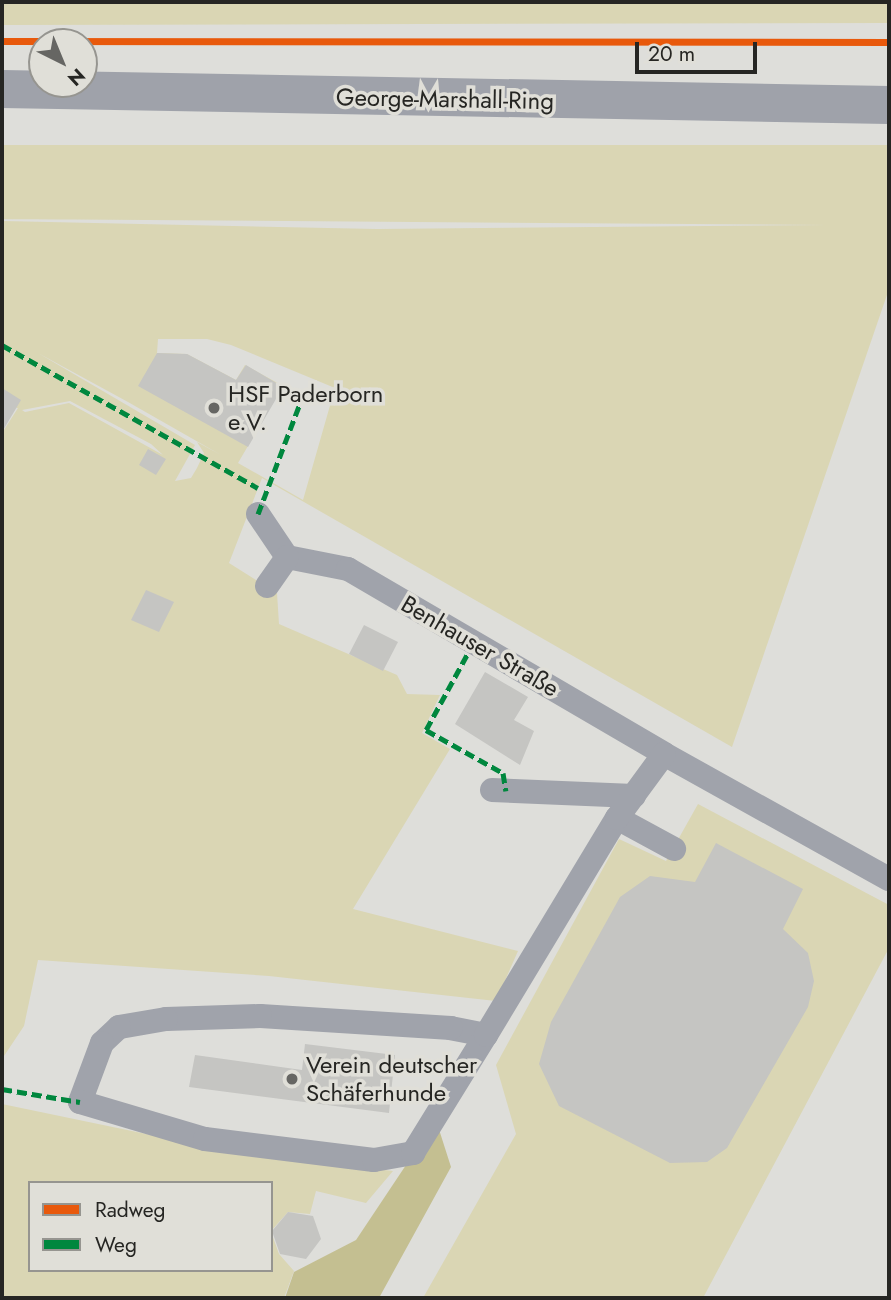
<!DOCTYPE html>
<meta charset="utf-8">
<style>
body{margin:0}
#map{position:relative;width:891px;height:1300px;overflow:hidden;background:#dededa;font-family:Jost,sans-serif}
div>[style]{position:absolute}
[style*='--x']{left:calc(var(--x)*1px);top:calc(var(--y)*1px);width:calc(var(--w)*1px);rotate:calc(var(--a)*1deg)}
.green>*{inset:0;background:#dad6b4}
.forest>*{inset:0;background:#c4bf91}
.building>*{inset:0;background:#c5c5c2}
.service>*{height:24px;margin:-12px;padding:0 12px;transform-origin:12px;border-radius:12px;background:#a0a3ab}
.secondary>*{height:38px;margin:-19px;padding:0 19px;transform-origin:19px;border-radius:19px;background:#9fa2aa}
.quiet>*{height:5px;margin-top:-2.5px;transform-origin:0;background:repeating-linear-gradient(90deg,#00873e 0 10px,transparent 0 15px)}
.cycleway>*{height:7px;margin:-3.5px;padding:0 3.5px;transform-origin:3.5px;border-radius:3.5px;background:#e8590c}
.dots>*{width:19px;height:19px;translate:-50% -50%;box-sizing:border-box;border:4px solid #e0dfd8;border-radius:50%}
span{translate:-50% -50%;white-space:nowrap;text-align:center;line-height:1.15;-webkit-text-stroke:7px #e0dfd8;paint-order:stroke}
.street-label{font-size:24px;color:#262623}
.poi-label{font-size:24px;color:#262623}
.left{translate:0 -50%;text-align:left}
.frame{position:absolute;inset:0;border:4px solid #262623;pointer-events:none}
.legend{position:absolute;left:28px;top:1181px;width:245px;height:91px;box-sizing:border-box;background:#e0dfd8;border:2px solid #969590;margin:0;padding:9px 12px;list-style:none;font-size:21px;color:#262623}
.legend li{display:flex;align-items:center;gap:14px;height:35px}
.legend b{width:35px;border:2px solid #969590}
.north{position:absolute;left:28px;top:28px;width:70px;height:70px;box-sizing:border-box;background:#e0dfd8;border:2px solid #969590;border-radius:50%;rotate:137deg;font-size:19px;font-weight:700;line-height:28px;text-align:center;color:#262623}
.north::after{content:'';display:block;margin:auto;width:24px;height:32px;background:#666663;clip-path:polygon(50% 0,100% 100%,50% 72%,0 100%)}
.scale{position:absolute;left:635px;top:42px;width:122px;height:32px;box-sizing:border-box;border:4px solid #262623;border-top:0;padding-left:9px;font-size:21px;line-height:24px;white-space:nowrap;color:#262623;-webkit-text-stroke:5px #e0dfd8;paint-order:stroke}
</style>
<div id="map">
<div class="green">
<i style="clip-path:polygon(2px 2px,889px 2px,889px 23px,2px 25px)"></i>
<i style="clip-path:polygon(evenodd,2px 145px,889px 145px,889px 289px,732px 747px,262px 478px,229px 563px,277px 593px,279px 624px,397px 675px,407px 694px,440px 695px,422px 733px,450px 749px,353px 909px,518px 951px,496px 1001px,269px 976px,38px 960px,24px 1026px,2px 1059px,2px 433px,18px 408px,2px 406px,2px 221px,377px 229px,828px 225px,2px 219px,2px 145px,158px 339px,207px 339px,231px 345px,335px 388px,303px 500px,238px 463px,283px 386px,245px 365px,236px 380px,187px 354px,157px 353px,158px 339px,2px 145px,38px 353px,128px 402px,221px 455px,197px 442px,204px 453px,197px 468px,191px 478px,175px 481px,195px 445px,38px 353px,2px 145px,70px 401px,151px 444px,163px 455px,69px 403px,25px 412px,22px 410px,70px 401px)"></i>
<i style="clip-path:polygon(698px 804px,889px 905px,889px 948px,703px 1298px,423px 1298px,516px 1134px,496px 1065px,619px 839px,666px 861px)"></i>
<i style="clip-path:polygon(2px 1104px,233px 1152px,393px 1171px,366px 1203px,316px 1191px,310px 1214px,288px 1212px,271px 1231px,271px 1183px,30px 1183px,30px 1270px,271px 1270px,271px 1232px,279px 1254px,294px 1271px,284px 1298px,2px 1298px)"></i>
</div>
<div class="forest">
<i style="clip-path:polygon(436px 1120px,451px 1167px,379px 1298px,285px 1298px,294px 1272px,356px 1240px)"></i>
</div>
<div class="building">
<i style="clip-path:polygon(157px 353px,187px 354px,236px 380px,246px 365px,283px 387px,248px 447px,138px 386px)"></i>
<i style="clip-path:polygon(2px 388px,21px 400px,2px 432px)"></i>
<i style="clip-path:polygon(148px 449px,166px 459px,156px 475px,139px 465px)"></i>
<i style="clip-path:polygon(146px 590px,174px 602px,159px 632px,131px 620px)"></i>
<i style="clip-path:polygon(364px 625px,398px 642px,383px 671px,349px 654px)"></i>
<i style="clip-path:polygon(485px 672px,528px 697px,514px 720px,534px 731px,520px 765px,455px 724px)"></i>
<i style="clip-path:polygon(716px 843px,803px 889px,783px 929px,808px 953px,814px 981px,808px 1007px,727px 1148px,707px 1162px,670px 1163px,559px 1106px,539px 1064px,551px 1022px,620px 897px,650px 876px,695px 882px)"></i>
<i style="clip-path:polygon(305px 1044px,395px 1055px,389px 1113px,189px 1087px,195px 1055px,302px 1070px)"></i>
<i style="clip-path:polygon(288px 1212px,313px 1216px,321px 1239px,306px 1259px,280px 1254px,272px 1231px)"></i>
</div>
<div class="service">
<i style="--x:258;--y:514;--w:52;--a:56"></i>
<i style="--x:287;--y:557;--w:62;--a:11.1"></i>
<i style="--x:348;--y:569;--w:366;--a:30.3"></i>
<i style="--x:664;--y:754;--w:257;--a:29.1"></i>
<i style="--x:267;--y:586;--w:35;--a:-55"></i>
<i style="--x:492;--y:790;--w:142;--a:2.4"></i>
<i style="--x:617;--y:818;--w:65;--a:28.5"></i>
<i style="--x:486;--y:1035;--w:36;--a:-169"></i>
<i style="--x:451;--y:1028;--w:191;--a:-176.4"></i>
<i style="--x:260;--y:1016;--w:94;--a:178.2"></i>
<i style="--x:166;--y:1019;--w:48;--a:170.3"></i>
<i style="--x:119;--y:1027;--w:23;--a:137"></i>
<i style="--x:102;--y:1043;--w:63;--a:110.4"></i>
<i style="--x:80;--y:1102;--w:130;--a:16.5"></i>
<i style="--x:205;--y:1139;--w:170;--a:7.1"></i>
<i style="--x:374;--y:1160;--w:40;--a:-10"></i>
<i style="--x:413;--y:1153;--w:139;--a:-58.3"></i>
<i style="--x:486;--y:1035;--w:253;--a:-58.9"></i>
<i style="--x:617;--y:818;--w:79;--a:-53.7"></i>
</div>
<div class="secondary">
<i style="--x:2;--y:89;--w:887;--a:1.03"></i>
</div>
<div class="quiet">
<i style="--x:2;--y:345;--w:293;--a:29.2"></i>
<i style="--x:258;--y:514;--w:129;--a:-69.2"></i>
<i style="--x:474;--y:642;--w:100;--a:118.6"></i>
<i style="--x:426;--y:730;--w:88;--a:29.2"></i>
<i style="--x:503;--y:773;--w:18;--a:81"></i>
<i style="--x:2;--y:1089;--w:79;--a:9.5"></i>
</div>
<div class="cycleway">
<i style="--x:2;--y:41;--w:887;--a:0.06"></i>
</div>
<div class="dots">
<i style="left:214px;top:408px;background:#666663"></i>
<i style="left:292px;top:1079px;background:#666663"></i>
</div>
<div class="street-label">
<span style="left:445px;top:99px;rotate:1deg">George-Marshall-Ring</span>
<span style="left:480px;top:646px;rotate:30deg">Benhauser Straße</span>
</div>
<div class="poi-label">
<span class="left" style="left:228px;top:408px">HSF Paderborn<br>e.V.</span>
<span class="left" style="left:306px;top:1079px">Verein deutscher<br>Schäferhunde</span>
</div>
<div class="frame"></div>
<ul class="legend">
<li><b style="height:9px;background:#e8590c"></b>Radweg</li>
<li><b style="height:9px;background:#00873e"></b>Weg</li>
</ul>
<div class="north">N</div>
<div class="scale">20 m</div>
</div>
